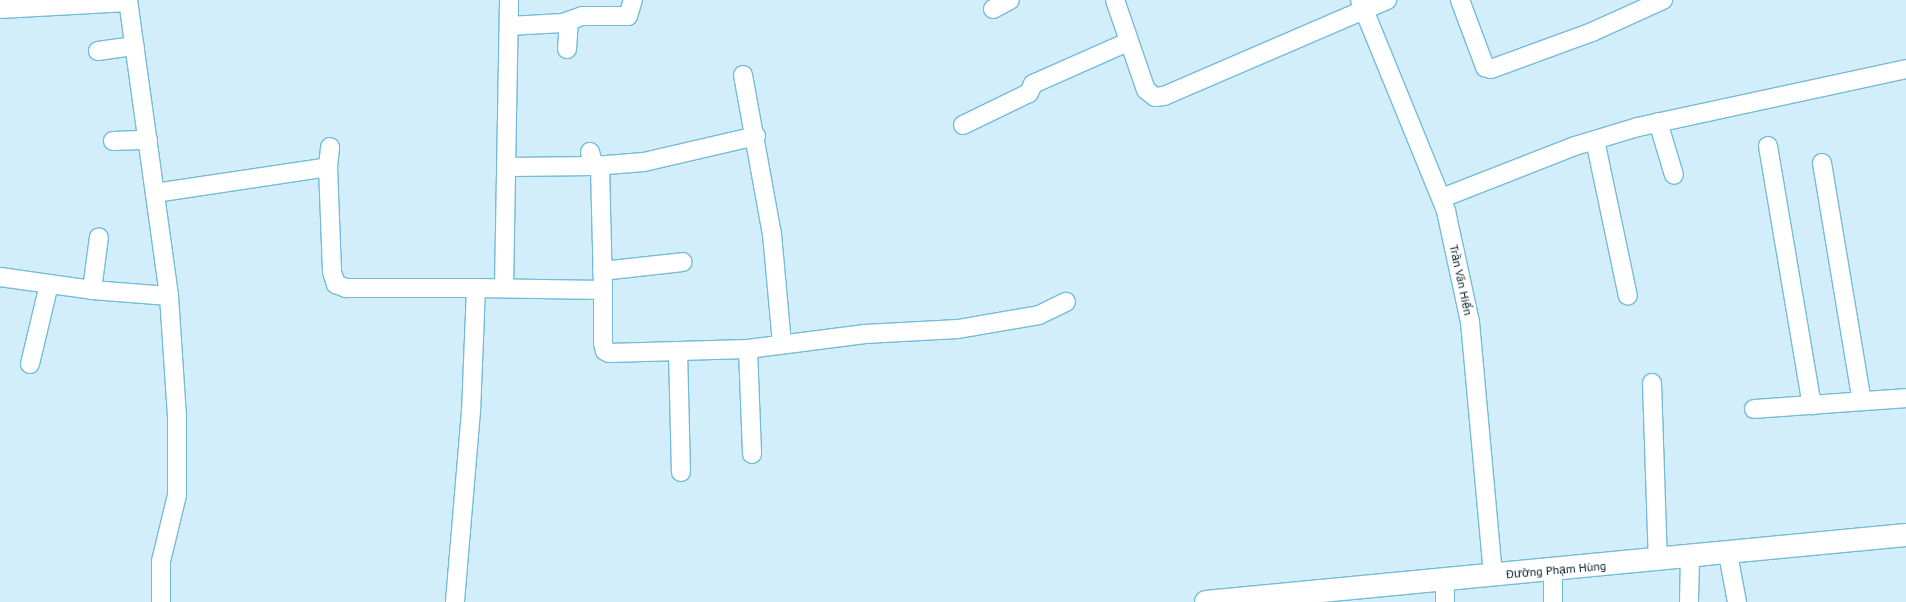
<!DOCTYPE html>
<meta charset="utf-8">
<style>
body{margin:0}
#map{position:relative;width:1906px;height:602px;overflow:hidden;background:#d3eefb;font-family:"PT Sans",sans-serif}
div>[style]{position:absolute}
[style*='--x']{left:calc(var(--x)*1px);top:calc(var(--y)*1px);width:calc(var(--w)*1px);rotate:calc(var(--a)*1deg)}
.roads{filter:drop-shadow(1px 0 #74bbdb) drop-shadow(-1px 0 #74bbdb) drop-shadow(0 1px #74bbdb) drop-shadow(0 -1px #74bbdb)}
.minor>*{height:18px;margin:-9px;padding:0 9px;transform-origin:9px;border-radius:9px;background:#fff}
.major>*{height:22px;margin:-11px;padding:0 11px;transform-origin:11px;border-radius:11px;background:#fff}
span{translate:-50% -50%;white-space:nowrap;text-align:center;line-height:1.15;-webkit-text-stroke:5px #fff;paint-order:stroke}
.street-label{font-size:12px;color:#001b27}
</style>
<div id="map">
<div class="roads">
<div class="minor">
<i style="--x:128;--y:0;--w:299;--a:82.1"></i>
<i style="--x:169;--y:296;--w:119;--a:86.2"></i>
<i style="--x:177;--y:415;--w:80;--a:90"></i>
<i style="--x:177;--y:495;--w:68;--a:103.6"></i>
<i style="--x:161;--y:561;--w:41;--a:90"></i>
<i style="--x:1115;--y:0;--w:95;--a:71"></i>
<i style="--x:1146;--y:90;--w:11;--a:38"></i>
<i style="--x:1155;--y:97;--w:9;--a:-6"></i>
<i style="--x:1164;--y:96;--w:243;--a:-23.3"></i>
<i style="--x:1360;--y:0;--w:228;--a:67.8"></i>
<i style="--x:1446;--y:211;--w:114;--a:77.8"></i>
<i style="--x:1470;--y:322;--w:255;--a:84.8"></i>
<i style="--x:1460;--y:0;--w:72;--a:69.5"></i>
<i style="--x:1485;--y:67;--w:6;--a:18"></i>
<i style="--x:1491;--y:69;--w:108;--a:-20.1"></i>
<i style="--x:1592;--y:32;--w:78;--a:-24.3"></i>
<i style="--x:0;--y:9;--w:128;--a:-3.1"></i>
<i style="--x:993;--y:9;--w:19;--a:-28"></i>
<i style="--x:509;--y:26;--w:54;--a:-3.2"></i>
<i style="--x:563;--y:23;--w:20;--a:-20"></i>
<i style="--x:582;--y:16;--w:46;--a:0"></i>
<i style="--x:628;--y:16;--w:17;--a:-73"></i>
<i style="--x:567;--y:49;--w:27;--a:-86"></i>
<i style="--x:98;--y:51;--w:37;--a:-8"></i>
<i style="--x:743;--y:75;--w:162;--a:79.7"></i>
<i style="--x:772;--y:234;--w:110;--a:84.8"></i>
<i style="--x:1658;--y:122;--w:55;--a:73.2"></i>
<i style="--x:963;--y:125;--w:73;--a:-25.9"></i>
<i style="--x:1029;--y:93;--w:10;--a:-66"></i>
<i style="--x:1033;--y:84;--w:104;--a:-23.9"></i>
<i style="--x:1595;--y:140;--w:159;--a:78.1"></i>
<i style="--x:113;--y:141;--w:35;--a:-2"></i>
<i style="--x:1768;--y:146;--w:263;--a:80.4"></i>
<i style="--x:590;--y:152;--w:15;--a:74"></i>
<i style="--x:594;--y:166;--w:50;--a:-4.6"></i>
<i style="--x:644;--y:162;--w:115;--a:-13.1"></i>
<i style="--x:1822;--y:163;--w:241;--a:80.5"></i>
<i style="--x:600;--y:166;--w:124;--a:88.6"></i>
<i style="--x:328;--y:167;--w:20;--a:-84"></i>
<i style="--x:507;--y:167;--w:87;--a:-0.7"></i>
<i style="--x:155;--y:193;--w:175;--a:-8.5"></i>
<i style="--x:328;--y:167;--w:105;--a:87.8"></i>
<i style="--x:332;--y:272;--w:13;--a:72"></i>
<i style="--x:336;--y:284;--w:11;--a:22"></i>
<i style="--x:346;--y:288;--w:130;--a:0"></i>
<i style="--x:476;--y:288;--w:123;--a:92.3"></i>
<i style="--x:471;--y:411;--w:192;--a:94.8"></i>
<i style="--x:1442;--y:198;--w:143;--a:-21.4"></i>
<i style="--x:1575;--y:146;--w:66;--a:-16.8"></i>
<i style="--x:1638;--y:127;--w:274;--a:-12.2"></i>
<i style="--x:602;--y:271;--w:81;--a:-6.3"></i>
<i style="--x:0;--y:277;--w:93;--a:8"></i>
<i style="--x:92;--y:290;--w:77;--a:4.5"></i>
<i style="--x:476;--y:288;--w:127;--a:0.9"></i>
<i style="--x:603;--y:290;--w:53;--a:90"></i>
<i style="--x:603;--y:343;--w:8;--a:76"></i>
<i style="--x:605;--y:351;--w:4;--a:27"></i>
<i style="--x:609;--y:353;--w:139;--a:-1.6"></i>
<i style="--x:748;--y:349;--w:118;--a:-7.3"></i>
<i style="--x:865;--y:334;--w:93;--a:-3.1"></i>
<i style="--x:958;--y:329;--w:82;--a:-9.8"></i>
<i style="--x:1039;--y:315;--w:30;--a:-26"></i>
<i style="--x:504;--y:288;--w:288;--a:-89"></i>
<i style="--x:92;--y:290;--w:53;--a:-82.5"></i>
<i style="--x:748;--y:349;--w:105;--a:87.8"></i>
<i style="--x:678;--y:351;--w:121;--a:88.6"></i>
<i style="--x:30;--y:364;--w:82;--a:-76.6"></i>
<i style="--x:1652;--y:383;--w:178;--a:88.1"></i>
<i style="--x:1754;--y:409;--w:152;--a:-4.1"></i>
<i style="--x:1728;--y:554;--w:49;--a:79.4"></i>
<i style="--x:1553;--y:570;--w:32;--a:90"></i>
<i style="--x:1445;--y:580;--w:22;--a:90"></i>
<i style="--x:1689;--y:602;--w:44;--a:-88.7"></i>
</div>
<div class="major">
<i style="--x:1206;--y:602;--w:703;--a:-5.47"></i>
</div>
</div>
<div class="street-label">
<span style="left:1461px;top:280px;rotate:78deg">Trần Văn Hiển</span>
<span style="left:1556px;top:570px;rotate:-5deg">Đường Phạm Hùng</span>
</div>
</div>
